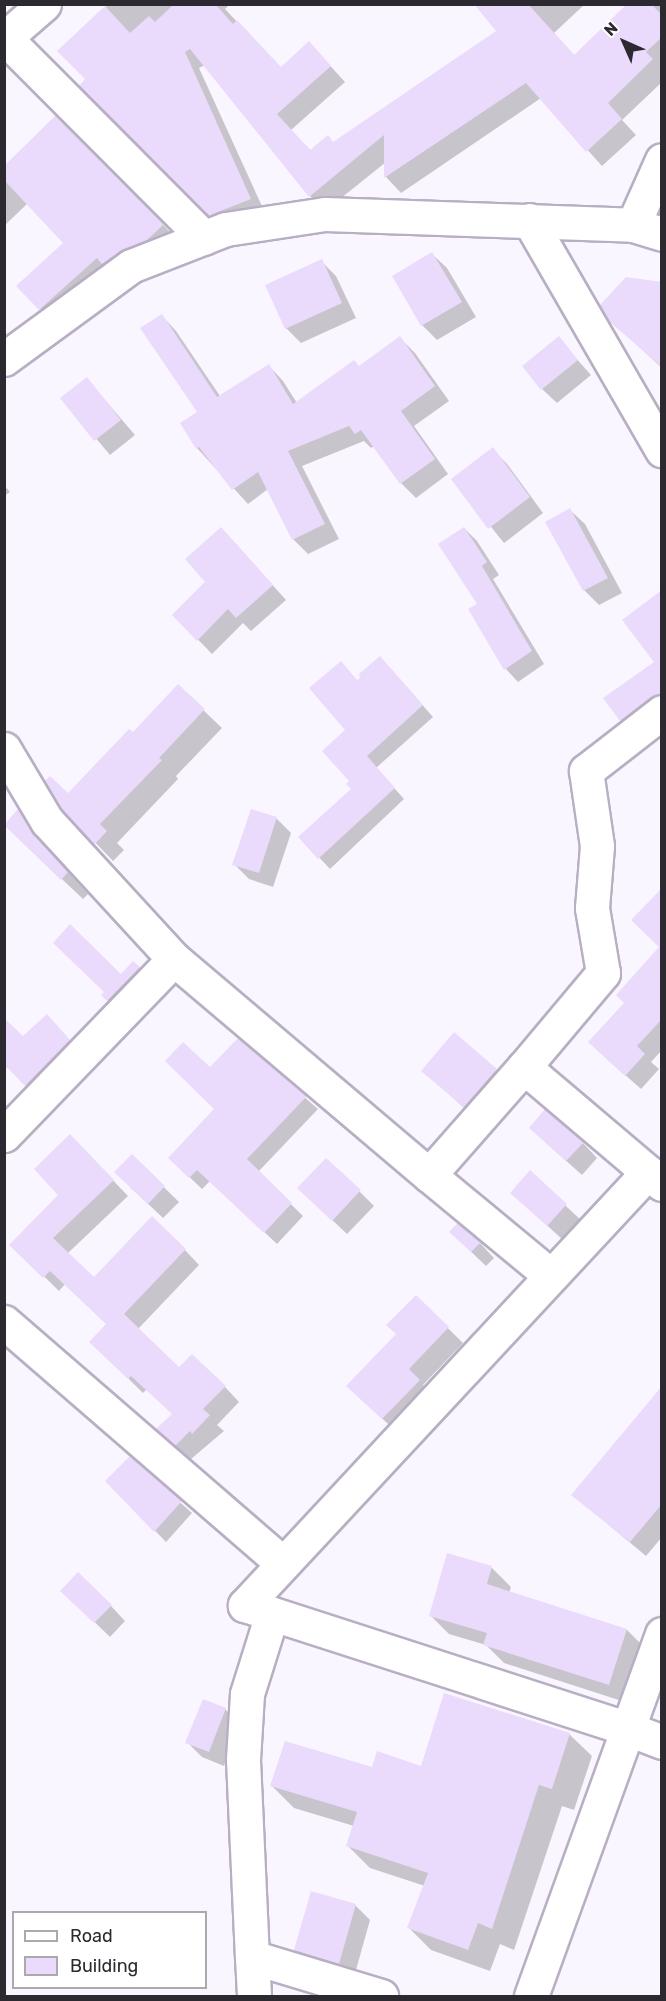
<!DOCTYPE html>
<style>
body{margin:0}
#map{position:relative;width:666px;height:2001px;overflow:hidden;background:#faf6ff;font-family:Rubik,sans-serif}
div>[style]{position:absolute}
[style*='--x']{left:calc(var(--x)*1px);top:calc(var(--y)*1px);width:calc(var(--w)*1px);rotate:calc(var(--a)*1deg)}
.shadow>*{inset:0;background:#0003}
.building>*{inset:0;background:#eadafc}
.roads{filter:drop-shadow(2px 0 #b8afc3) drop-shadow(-2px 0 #b8afc3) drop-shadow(0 2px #b8afc3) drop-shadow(0 -2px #b8afc3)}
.minor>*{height:33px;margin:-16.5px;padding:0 16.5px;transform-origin:16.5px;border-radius:16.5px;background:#fff}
.tertiary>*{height:33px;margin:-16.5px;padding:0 16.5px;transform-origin:16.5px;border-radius:16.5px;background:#fff}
span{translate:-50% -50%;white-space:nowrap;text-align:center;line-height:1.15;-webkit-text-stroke:4.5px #fff;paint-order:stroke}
.frame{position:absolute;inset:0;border:6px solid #2d2931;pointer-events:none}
.legend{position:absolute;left:12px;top:1911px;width:195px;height:78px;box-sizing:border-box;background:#fff;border:2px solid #aba9ad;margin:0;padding:8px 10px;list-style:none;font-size:18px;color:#2d2931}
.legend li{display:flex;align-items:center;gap:12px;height:30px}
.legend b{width:30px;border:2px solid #aba9ad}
.north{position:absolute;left:594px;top:12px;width:60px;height:60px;-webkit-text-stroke:4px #fff;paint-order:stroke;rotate:315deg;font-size:16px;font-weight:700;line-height:24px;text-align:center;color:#2d2931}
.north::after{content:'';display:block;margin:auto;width:21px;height:27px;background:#2d2931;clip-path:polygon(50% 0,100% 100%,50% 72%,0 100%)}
</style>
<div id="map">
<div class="shadow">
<i style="clip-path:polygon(109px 4px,230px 4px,225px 9px,281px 68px,324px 59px,345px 82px,291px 130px,311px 151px,334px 143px,498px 32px,476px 4px,585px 4px,554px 33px,575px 56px,629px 4px,662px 4px,662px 82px,622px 120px,636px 135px,602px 166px,541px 98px,401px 193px,386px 177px,386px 162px,325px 211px,310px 196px,205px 65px,199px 68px,266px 215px,225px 230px,81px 86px,87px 79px,59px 51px)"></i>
<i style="clip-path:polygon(56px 117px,180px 242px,57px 326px,19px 286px,65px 243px,28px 203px,4px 226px,4px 169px)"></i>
<i style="clip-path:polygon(432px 254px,447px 268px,476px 317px,437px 340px,422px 325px)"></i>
<i style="clip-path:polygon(321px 261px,336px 276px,356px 318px,301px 343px,286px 328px)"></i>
<i style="clip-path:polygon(662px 284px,662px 368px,611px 321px)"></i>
<i style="clip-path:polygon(162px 316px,176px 331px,220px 396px,269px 366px,283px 381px,297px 403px,359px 367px,400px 338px,415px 353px,449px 401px,414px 426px,448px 474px,416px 498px,401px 483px,374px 446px,371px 448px,364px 441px,302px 466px,339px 539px,308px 554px,293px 539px,268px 489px,248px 504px,197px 448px,199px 412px)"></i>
<i style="clip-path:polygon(558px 338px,591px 375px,557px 403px,542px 389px)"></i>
<i style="clip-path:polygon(87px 379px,135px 435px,110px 455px,62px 398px)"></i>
<i style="clip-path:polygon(492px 449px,507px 464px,543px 513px,504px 543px,453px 480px)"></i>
<i style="clip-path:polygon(4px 485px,10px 492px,4px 496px)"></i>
<i style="clip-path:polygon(570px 510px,585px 524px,622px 593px,599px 605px,584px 590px,547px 522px)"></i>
<i style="clip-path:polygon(464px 528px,477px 541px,499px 575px,493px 579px,544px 664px,518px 682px,506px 669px,470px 609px,479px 604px)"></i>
<i style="clip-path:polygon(236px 544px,286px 600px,251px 631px,243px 623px,212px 654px,174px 615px,208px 582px)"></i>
<i style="clip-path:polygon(662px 592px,662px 715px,635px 735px,621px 720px,656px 662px)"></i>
<i style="clip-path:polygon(390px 668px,433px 717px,376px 768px,404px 799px,330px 869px,300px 837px,353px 789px,347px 731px,358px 681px)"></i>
<i style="clip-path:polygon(178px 686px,222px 728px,176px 776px,178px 779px,117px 843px,124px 850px,113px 861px,63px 809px,68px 795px,133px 735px)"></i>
<i style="clip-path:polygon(252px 810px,277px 819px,291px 833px,273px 887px,249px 879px,234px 864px)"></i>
<i style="clip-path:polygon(18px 811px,39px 832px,54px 856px,88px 894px,83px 899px,26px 845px)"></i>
<i style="clip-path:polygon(133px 963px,154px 983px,123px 1015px,103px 995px)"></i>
<i style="clip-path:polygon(662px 998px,662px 1050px,651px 1062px,659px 1069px,641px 1089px,605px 1057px)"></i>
<i style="clip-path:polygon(4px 1020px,23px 1038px,60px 1030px,82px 1055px,39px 1099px,8px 1066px,4px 1070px)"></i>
<i style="clip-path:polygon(454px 1034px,511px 1085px,479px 1121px,423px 1071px)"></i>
<i style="clip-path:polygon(238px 1040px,318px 1109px,258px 1172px,303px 1216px,277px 1244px,210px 1181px,202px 1189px,182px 1170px,216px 1109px,210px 1069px)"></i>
<i style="clip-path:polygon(545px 1142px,583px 1143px,597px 1158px,582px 1175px)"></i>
<i style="clip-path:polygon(85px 1151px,128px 1196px,67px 1254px,94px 1279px,185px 1250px,199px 1265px,138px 1329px,179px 1369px,225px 1387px,239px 1402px,217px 1425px,224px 1431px,191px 1459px,173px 1444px,174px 1414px,147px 1389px,143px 1393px,91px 1342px,108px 1324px,65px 1284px,59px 1291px,12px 1245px,60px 1195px)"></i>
<i style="clip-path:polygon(132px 1156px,179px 1202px,163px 1218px,130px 1187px)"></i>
<i style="clip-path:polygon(530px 1173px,581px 1220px,563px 1240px,527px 1207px)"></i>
<i style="clip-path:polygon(359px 1191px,374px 1206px,347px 1234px,314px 1203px)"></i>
<i style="clip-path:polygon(480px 1243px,494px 1258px,486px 1266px,466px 1247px)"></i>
<i style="clip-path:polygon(416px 1297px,463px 1343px,423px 1385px,433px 1395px,398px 1433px,363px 1401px)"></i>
<i style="clip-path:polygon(662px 1389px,662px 1537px,646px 1556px,573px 1495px)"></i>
<i style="clip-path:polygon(130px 1458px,192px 1513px,166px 1542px,107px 1481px)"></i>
<i style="clip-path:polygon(448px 1555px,492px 1568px,511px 1587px,509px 1593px,627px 1630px,646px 1649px,628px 1703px,504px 1663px,486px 1645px,449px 1634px,430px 1615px)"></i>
<i style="clip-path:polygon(77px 1605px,111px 1606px,125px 1621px,110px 1637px)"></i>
<i style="clip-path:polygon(225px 1709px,240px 1724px,224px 1766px,202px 1757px,187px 1742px)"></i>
<i style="clip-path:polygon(569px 1734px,592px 1756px,574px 1810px,562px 1806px,514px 1950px,500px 1944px,490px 1971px,431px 1950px,409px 1928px,425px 1886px,370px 1868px,348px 1846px,354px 1826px,294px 1808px,272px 1786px,373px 1769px,422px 1767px)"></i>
<i style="clip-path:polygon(312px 1893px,356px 1906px,370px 1920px,354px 1977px,310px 1964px,295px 1950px)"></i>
</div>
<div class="building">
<i style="clip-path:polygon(174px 4px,215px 4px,233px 24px,237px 20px,281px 67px,309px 41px,331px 66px,277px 114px,310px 150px,328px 135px,333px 142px,496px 31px,474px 4px,528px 4px,574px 55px,627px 4px,651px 4px,662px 15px,662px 37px,646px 52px,653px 59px,608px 103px,622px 119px,586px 152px,526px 83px,384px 178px,384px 135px,309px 197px,190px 49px,185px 52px,251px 199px,208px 216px,79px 86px,85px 79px,57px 51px,105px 6px,130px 33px,149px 16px,155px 22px)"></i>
<i style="clip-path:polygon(56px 115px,164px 224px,147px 240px,124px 249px,102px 264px,97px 258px,39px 310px,16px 286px,63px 243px,4px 180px,4px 166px)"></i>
<i style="clip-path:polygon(432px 252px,462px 302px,421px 326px,392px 276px)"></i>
<i style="clip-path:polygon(322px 259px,342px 303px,285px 329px,265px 285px)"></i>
<i style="clip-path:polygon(626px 277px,662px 282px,662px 367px,610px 322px,600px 305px)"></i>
<i style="clip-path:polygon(162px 314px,217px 397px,269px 364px,293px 404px,354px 360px,359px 366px,400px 336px,435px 386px,401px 411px,435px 459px,400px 484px,361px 430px,355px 434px,349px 426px,288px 451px,325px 524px,292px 540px,258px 472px,232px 490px,199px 447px,196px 449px,180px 423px,197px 412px,140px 328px)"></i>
<i style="clip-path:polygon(559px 336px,578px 360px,541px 390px,522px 366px)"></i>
<i style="clip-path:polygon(87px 377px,121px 420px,94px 441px,60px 398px)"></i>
<i style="clip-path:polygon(493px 447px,530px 497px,488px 529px,451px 479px)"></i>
<i style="clip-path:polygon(570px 508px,608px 578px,583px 591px,545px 522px)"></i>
<i style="clip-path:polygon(221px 527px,273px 585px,236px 618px,228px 609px,197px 641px,172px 615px,205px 582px,185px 559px)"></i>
<i style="clip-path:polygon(464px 527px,487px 562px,482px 566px,532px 651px,504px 670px,468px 609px,477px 604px,438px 544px)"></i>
<i style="clip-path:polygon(662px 590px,662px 694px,651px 697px,620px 721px,603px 698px,654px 662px,622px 620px)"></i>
<i style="clip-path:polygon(380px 656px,423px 705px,367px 756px,395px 788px,318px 859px,298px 837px,351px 789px,346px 784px,349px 781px,322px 751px,345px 730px,309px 688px,341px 661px,357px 680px,360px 678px,359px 674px)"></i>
<i style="clip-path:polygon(178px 684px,205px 709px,159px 758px,162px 760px,100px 824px,107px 831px,94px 845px,62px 810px,45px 781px,50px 776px,68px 793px,129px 729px,133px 732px)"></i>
<i style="clip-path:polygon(18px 809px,33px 834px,68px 872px,61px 880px,4px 825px)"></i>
<i style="clip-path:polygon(251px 809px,277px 817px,259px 873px,232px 865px)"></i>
<i style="clip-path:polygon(662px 888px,662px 1019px,637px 1046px,645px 1054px,625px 1076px,588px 1042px,624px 1003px,616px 995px,659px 947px,631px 920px)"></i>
<i style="clip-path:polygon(70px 924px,121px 974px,133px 961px,140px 967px,107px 1001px,101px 995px,104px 992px,53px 943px)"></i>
<i style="clip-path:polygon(47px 1014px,70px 1040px,25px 1086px,4px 1064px,4px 1018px,23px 1036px)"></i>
<i style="clip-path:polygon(454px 1032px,497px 1069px,464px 1107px,421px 1071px)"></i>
<i style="clip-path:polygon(238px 1038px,307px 1096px,247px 1159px,292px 1203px,264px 1233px,197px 1170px,189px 1178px,168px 1158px,214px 1109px,165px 1061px,183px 1042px,210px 1067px)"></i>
<i style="clip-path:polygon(545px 1109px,584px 1142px,566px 1161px,529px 1128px)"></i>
<i style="clip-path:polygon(70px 1134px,114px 1180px,53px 1238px,94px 1277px,152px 1216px,186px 1249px,124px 1314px,179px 1367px,192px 1354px,226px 1386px,203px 1409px,210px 1415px,192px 1434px,190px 1431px,175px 1446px,156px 1429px,172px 1414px,131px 1376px,128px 1379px,89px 1342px,106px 1324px,50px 1271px,43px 1278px,9px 1245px,58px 1195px,34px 1169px)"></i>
<i style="clip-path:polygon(132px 1154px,165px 1186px,148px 1204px,114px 1172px)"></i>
<i style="clip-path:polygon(326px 1158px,361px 1190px,332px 1221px,297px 1188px)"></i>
<i style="clip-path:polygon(530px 1170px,567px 1204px,547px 1226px,510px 1193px)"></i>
<i style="clip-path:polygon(458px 1223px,481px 1242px,471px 1252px,449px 1232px)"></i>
<i style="clip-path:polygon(416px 1295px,449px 1327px,409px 1369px,420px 1380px,382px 1419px,346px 1386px,396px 1334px,386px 1325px)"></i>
<i style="clip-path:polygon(662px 1386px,662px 1504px,630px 1542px,571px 1495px)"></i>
<i style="clip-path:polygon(130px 1456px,182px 1501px,154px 1532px,105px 1481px)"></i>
<i style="clip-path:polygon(447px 1553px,492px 1566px,487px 1584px,627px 1629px,609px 1685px,483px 1645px,487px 1633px,429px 1616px)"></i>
<i style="clip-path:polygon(78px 1572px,112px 1605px,94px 1623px,60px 1591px)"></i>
<i style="clip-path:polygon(444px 1693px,570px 1733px,552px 1789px,539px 1785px,492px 1929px,478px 1923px,468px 1950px,407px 1928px,428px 1873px,346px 1846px,357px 1812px,270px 1786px,285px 1741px,372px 1767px,377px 1751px,421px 1766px)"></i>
<i style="clip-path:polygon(203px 1699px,226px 1708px,209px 1752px,185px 1743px)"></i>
<i style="clip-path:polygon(311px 1891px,356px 1904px,339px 1964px,294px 1950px)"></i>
</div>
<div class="roads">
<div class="minor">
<i style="--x:44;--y:4;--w:52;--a:138.9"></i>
<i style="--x:5;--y:38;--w:282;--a:45.1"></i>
<i style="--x:529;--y:220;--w:266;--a:60"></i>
<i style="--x:633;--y:225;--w:71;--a:-66"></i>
<i style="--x:4;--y:749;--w:84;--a:59.2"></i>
<i style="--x:47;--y:821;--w:188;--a:47.4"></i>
<i style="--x:174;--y:959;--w:245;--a:134"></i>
<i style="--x:174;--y:959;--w:334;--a:40.3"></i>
<i style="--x:524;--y:1067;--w:123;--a:-50"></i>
<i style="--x:603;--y:973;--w:66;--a:-99.6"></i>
<i style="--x:592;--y:908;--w:62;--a:-85.4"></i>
<i style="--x:597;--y:846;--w:76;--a:-98.3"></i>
<i style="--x:586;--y:771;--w:96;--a:-37.8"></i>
<i style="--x:648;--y:1172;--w:592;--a:132.94"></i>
<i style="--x:245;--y:1605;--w:400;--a:17.9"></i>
<i style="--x:626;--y:1728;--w:39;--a:21"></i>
<i style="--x:551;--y:1276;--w:158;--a:-140.4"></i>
<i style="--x:429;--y:1175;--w:144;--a:-48.7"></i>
<i style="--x:524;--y:1067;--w:181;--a:40.3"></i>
<i style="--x:4;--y:1322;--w:368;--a:40.9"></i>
<i style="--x:272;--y:1614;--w:84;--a:107.4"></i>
<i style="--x:247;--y:1694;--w:66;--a:93.5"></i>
<i style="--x:243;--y:1760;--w:197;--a:87.4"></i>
<i style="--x:252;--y:1957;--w:135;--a:16.8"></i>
<i style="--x:252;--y:1957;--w:39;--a:87"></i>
<i style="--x:531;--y:1996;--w:385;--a:-70.1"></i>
</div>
<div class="tertiary">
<i style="--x:4;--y:359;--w:157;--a:-36.2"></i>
<i style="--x:131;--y:266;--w:102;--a:-21.3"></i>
<i style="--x:226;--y:229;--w:100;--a:-8.6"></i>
<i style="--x:325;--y:214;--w:308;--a:2"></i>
<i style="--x:633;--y:225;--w:30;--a:17"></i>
</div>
</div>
<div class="frame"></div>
<ul class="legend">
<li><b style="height:8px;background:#fff"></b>Road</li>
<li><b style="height:16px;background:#eadafc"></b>Building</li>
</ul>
<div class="north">N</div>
</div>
